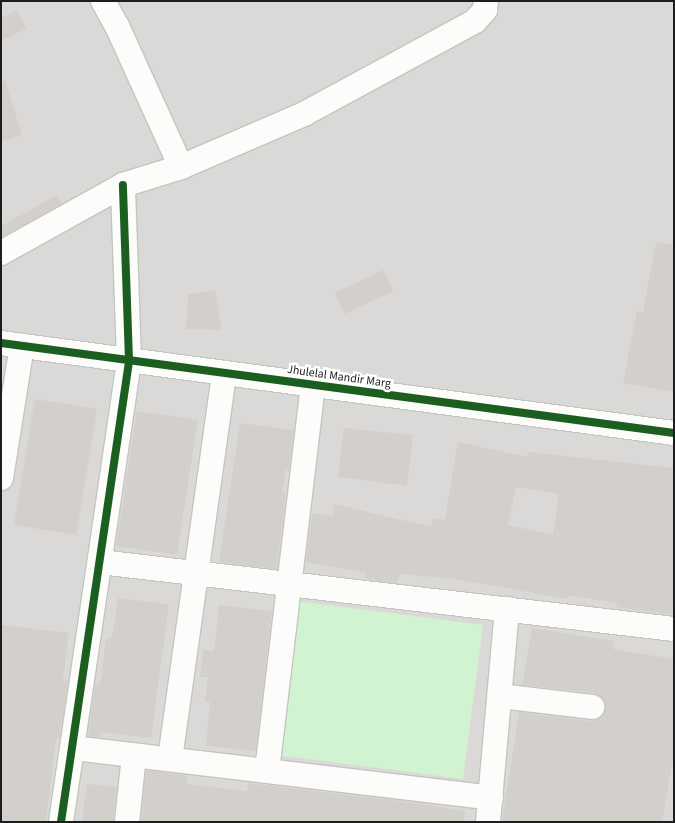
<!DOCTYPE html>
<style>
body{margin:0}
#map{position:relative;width:675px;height:823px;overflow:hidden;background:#eceae5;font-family:"Source Sans 3",sans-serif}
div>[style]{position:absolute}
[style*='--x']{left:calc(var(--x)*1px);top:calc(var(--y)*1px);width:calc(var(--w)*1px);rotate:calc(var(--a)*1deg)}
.residential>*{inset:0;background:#dbd9d7}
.park>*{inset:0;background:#d2f3d1}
.building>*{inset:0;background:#d3d0cc}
.roads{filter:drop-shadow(1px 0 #c4c4c1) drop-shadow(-1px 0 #c4c4c1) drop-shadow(0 1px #c4c4c1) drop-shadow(0 -1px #c4c4c1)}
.minor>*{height:24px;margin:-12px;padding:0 12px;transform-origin:12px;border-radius:12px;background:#fcfcfb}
.cycleway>*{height:8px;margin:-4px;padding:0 4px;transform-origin:4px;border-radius:4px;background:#1b5e20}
span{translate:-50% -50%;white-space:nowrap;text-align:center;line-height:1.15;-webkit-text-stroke:5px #fff;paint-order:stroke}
.street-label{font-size:12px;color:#1d1d1d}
.frame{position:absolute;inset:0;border:2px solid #1d1d1d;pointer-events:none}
</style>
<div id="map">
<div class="residential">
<i style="clip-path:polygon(1px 1px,674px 1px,674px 822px,1px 822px)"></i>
</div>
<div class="park">
<i style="clip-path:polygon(297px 601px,483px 625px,463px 779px,277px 755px)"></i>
</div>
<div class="building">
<i style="clip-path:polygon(17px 10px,26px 29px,1px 41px,1px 18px)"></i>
<i style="clip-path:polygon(5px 80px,22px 135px,1px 141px,1px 81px)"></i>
<i style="clip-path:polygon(57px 195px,62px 204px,1px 237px,1px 226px)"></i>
<i style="clip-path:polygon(656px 242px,674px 245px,674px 392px,623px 383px,637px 311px,643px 312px)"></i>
<i style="clip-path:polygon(383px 270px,393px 291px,345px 314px,335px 293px)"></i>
<i style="clip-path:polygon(215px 290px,222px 330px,186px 329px,188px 294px)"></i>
<i style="clip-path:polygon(35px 399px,97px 409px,76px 535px,14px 525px)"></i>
<i style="clip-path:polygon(137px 411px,198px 420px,177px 555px,116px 546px)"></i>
<i style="clip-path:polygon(240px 423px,294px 430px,289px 470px,286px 470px,282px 492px,286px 493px,277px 569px,219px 562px)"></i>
<i style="clip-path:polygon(344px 428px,413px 435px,407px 486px,338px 477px)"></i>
<i style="clip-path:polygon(evenodd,458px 442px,528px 457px,528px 452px,674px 468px,674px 615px,616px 607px,617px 603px,568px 595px,568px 599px,454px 579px,400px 574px,397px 583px,378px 581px,365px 578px,366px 573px,306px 562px,312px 513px,333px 516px,334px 504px,432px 527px,433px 518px,445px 520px,458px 442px,516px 487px,559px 494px,553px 535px,508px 525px,516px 487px)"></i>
<i style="clip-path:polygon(118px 598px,169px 604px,151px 738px,101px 732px,100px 737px,88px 736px,95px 684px,100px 685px,106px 638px,112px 638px)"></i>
<i style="clip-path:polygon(219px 605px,272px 611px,256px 751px,206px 746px,210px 702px,205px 702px,208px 677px,200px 677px,203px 650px,214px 651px)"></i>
<i style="clip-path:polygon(1px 625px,69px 633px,63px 681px,68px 681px,59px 739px,56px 738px,46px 822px,1px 822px)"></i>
<i style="clip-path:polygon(532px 628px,614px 641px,613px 649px,674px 659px,674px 753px,662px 822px,502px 822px,519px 712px,591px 721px,598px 719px,606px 709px,604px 701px,594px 693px,522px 685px)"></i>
<i style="clip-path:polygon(146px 770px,188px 776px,187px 784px,247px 791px,248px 783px,409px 802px,465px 811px,464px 822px,141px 822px)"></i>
<i style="clip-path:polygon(87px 784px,117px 787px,113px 822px,82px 822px)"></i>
</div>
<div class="roads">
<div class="minor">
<i style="--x:103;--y:1;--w:29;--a:61"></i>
<i style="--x:117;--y:26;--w:155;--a:65.6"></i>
<i style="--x:1;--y:253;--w:140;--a:-29.1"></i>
<i style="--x:123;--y:185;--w:61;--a:-17.2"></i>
<i style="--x:181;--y:167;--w:134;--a:-23.3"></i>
<i style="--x:304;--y:114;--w:195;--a:-28.5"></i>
<i style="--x:475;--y:21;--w:15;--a:-48"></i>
<i style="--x:485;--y:10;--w:9;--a:-84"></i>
<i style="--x:1;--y:343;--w:679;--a:7.62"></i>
<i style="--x:1;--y:478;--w:134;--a:-81"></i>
<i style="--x:100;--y:562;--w:578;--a:6.66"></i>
<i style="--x:500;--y:696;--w:93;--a:6.8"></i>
<i style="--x:74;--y:748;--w:420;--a:6.8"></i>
<i style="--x:170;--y:759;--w:390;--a:-82"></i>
<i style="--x:267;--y:771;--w:389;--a:-83.2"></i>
<i style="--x:61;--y:822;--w:467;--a:-81.6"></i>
<i style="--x:129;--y:360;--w:175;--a:-92"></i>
<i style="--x:127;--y:822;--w:67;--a:-84"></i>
<i style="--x:488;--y:822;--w:214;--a:-84.9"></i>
</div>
</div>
<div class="cycleway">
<i style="--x:1;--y:343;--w:679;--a:7.62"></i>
<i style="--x:61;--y:822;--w:467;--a:-81.6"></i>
<i style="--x:129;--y:360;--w:175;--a:-92"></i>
</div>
<div class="street-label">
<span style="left:339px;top:377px;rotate:8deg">Jhulelal Mandir Marg</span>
</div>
<div class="frame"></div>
</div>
